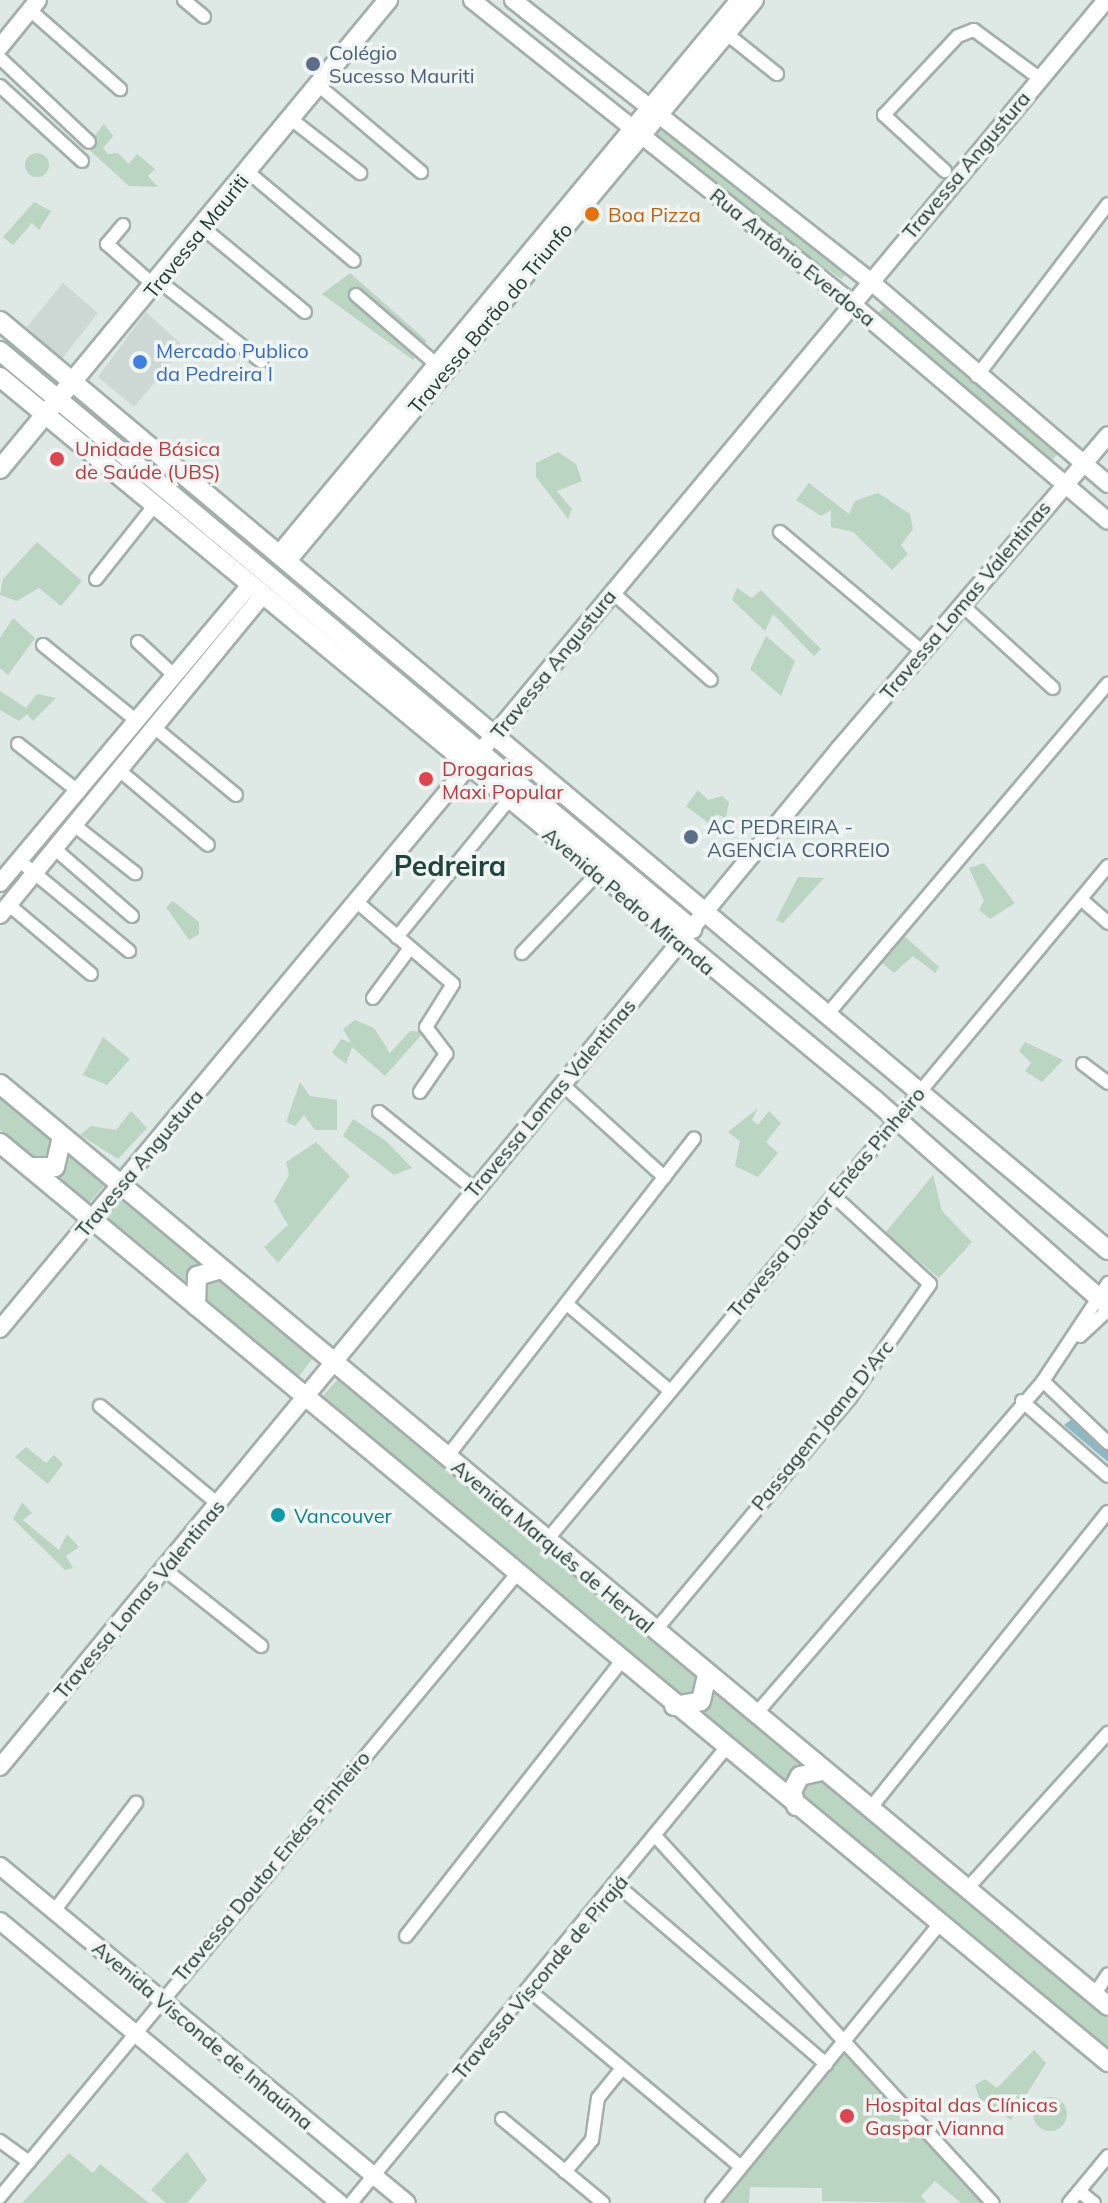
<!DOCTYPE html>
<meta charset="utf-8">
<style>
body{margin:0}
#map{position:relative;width:1108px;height:2203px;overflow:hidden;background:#dee8e4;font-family:Mulish,sans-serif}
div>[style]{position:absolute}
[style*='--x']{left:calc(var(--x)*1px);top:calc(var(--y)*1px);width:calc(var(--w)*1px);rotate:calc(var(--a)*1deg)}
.built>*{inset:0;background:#cdd7d3}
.green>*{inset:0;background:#bad6c3}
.round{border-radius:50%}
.water>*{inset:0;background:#8db9c6}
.roads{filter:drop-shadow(2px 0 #a2afab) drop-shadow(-2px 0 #a2afab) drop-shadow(0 2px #a2afab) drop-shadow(0 -2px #a2afab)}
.minor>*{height:12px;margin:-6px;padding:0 6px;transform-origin:6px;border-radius:6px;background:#fff}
.tertiary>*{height:16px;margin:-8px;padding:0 8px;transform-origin:8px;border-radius:8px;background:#fff}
.secondary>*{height:18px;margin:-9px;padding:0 9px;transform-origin:9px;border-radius:9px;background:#fff}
.dots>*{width:22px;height:22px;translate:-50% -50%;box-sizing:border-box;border:4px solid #eef5f2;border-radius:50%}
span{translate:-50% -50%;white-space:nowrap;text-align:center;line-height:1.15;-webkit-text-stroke:7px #eef5f2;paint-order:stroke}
.service-label{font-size:20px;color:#4e5e75}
.left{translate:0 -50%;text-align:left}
.street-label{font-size:20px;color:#223531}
.food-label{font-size:20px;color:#c56008}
.shop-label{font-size:20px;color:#366cbe}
.health-label{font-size:20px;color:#be3a42}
.culture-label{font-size:20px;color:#0d838f}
.district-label{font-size:28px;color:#21443e;font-weight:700}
</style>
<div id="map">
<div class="built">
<i style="clip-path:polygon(63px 283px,98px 313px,61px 360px,26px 328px)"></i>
<i style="clip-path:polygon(146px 312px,184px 347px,134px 407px,98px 377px)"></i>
</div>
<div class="green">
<i style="clip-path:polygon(665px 118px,847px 274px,841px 279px,649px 141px)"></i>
<i style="clip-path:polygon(104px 124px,113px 136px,103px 148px,108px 154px,118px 153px,129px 164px,137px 154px,155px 169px,148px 176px,158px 187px,129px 186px,86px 147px)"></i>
<i class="round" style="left:25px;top:153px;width:24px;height:24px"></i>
<i style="clip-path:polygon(34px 202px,51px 211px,39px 230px,32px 223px,13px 245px,3px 237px)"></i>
<i style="clip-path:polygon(350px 273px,427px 341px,413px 360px,322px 294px)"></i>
<i style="clip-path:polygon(886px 305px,1061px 451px,1049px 463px,877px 314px)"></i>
<i style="clip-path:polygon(558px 452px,576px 464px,582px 481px,557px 491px,572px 509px,568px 519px,536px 477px,536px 463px)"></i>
<i style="clip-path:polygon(809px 483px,849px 514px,855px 501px,878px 493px,910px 514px,913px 529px,901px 545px,908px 554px,892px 570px,853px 532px,831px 527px,831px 510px,821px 516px,796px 500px)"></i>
<i style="clip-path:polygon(37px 542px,82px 581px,61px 606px,39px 588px,17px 601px,0 595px,3px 579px)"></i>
<i style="clip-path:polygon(309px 585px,481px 730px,472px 741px,298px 597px)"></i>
<i style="clip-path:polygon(737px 588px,752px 598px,761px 590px,821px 649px,814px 656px,773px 614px,765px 631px,732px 600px)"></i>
<i style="clip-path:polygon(13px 618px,35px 638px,8px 675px,0 668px,0 638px)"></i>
<i style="clip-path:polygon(766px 636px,795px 661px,781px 696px,750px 669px)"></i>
<i style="clip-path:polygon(0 691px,26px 708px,37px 694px,56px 698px,33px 721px,27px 714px,19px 721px,0 710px)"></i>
<i style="clip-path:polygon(512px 760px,697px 914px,690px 922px,505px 768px)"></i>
<i style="clip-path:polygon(698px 790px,708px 800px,722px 796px,729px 802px,726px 818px,716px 814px,711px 825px,686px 806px)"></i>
<i style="clip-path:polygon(984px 863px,1015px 903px,990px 919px,979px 910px,984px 901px,969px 868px)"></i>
<i style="clip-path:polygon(798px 877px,824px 878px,783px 923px,776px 920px)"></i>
<i style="clip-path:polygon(173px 901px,199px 922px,199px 934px,189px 940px,166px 907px)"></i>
<i style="clip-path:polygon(902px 934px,939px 967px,935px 973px,913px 956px,894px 973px,882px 963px)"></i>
<i style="clip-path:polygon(355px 1020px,374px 1028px,390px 1053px,410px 1031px,424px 1032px,385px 1076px,352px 1047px,346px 1064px,332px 1053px,341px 1039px,351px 1043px,343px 1029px)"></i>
<i style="clip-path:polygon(103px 1037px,130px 1059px,107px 1085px,83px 1075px)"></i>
<i style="clip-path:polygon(1025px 1042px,1063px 1060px,1042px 1082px,1025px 1071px,1031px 1063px,1019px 1051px)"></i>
<i style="clip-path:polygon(300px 1082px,310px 1096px,337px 1100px,337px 1130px,315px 1130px,304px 1115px,295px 1126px,286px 1122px)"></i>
<i style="clip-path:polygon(0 1091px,51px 1133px,59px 1157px,40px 1162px,0 1130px)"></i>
<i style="clip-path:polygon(758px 1108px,752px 1120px,758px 1125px,769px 1111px,781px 1123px,766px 1142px,778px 1153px,758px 1177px,735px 1166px,740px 1141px,728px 1132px)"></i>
<i style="clip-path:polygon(131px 1111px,147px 1128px,118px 1159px,80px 1135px,91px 1126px,116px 1130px)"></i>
<i style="clip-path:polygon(353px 1119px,386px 1141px,412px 1168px,394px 1175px,343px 1136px)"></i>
<i style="clip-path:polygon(316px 1142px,350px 1176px,278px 1263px,264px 1247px,288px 1225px,274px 1201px,289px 1175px,286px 1162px)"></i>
<i style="clip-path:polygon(66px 1143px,107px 1182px,86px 1207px,45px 1172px)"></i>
<i style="clip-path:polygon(933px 1175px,942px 1211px,972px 1242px,939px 1278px,885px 1233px)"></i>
<i style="clip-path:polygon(124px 1195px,206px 1263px,188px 1283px,107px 1217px)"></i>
<i style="clip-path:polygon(217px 1274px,316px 1354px,297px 1379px,203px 1299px,204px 1279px)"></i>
<i style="clip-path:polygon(341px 1376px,699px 1674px,697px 1698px,686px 1701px,319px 1400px)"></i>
<i style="clip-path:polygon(26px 1447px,46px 1463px,54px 1455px,63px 1464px,48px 1484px,15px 1457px)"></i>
<i style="clip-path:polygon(22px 1502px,32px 1513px,23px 1520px,59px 1550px,67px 1534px,79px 1547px,66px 1556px,73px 1568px,65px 1570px,13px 1519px)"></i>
<i style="clip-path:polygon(710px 1681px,811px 1767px,787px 1791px,690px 1710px)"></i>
<i style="clip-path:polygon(815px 1773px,1108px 2015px,1108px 2054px,797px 1802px,799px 1784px)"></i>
<i style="clip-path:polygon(843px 2049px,991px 2203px,961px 2203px,935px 2181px,921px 2196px,927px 2203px,822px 2201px,822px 2188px,750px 2187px,749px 2203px,717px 2203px)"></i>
<i style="clip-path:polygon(1034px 2050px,1046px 2063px,1011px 2120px,979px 2098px,975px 2085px,985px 2079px,997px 2088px)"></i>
<i class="round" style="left:1033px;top:2097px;width:34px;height:34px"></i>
<i style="clip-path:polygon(187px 2152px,207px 2180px,187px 2203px,166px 2203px,151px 2190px)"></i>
<i style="clip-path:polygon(69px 2153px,93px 2173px,100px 2164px,149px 2203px,22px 2203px)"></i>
</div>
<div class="water">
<i style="clip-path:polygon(1072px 1419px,1108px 1450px,1108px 1462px,1064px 1425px)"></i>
</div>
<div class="roads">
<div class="minor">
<i style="--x:184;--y:0;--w:26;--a:40"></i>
<i style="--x:30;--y:10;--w:120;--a:41.3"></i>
<i style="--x:727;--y:34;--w:64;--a:38.7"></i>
<i style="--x:0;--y:58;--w:122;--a:43.3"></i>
<i style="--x:318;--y:85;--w:135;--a:40.2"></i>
<i style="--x:0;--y:86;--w:111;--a:42.4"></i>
<i style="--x:291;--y:119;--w:88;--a:38"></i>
<i style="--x:945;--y:171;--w:83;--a:-137.4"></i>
<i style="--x:884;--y:115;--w:108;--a:-46.9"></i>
<i style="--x:958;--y:36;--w:17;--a:-21"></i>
<i style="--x:974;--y:30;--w:81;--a:36.4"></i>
<i style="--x:248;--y:172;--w:138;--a:40"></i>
<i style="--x:123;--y:225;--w:25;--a:130"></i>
<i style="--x:107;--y:244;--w:64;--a:41.2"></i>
<i style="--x:203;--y:228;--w:132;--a:39.5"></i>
<i style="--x:159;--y:281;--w:130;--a:38.1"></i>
<i style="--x:356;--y:295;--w:107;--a:40.8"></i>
<i style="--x:977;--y:376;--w:216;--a:-52.7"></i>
<i style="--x:780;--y:532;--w:185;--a:40"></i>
<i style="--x:96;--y:579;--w:92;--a:-51.6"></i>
<i style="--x:612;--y:592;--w:132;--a:41.6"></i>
<i style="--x:962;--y:605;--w:123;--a:42.4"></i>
<i style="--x:138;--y:642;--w:50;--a:42.6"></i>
<i style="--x:43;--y:645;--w:121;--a:39"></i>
<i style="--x:155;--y:728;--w:105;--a:39.6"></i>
<i style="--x:18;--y:744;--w:78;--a:38.2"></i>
<i style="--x:119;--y:770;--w:116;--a:40.1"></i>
<i style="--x:74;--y:825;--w:78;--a:38.2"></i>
<i style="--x:55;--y:849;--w:102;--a:41"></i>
<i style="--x:21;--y:862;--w:140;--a:39.5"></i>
<i style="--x:1082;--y:900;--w:35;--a:41"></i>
<i style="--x:357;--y:902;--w:126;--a:40.5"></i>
<i style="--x:453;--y:984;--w:51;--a:122.1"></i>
<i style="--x:426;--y:1027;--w:34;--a:53"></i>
<i style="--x:446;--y:1054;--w:46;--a:124.4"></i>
<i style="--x:9;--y:905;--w:107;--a:40.1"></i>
<i style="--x:397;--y:937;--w:176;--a:-50.8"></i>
<i style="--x:522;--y:953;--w:109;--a:-46.5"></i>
<i style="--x:373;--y:998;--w:62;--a:-53.5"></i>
<i style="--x:826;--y:1016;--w:436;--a:-49.7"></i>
<i style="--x:1083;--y:1064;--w:31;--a:37"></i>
<i style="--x:563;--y:1085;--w:137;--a:42.3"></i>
<i style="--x:379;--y:1112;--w:121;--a:39"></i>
<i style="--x:568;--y:1305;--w:132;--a:40.1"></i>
<i style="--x:1080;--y:1336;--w:38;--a:-43"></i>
<i style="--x:1043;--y:1381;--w:90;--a:43.6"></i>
<i style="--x:1022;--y:1401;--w:114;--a:41.1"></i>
<i style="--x:100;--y:1406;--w:153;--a:39.7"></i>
<i style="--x:447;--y:1457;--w:403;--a:-52.2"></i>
<i style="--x:547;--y:1540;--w:877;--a:-50.23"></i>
<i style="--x:164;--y:1569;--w:124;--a:38.4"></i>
<i style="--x:655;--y:1631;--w:304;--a:-50.1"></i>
<i style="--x:850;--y:1398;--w:139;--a:-54.9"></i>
<i style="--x:930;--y:1284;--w:132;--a:-137.5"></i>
<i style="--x:755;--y:1715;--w:441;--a:-49.2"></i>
<i style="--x:1043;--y:1381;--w:118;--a:-56.4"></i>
<i style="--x:869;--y:1810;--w:382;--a:-51.3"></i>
<i style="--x:657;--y:1838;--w:496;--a:47.4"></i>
<i style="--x:616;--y:1884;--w:277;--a:40.6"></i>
<i style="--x:966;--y:1890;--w:212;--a:-47.9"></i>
<i style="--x:54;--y:1911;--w:136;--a:-52.8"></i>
<i style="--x:406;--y:1936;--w:350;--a:-51.9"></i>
<i style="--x:530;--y:1991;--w:275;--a:39.8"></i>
<i style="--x:1094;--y:1995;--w:25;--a:-56"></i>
<i style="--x:502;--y:2119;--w:131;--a:39.7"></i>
<i style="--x:0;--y:2141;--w:36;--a:36"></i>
<i style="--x:565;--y:2172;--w:42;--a:-49.8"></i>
<i style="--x:592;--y:2140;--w:42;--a:-81.9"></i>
<i style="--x:598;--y:2098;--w:38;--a:-51"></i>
<i style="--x:1079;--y:2191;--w:19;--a:39"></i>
<i style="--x:0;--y:2197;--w:808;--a:-50.32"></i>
<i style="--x:351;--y:2203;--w:590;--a:-50.51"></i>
<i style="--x:712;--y:2203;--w:359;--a:-50.8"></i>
<i style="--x:1069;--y:2203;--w:61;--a:-50.3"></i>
</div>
<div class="tertiary">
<i style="--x:472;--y:0;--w:484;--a:38.6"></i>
<i style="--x:850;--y:302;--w:338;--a:40.3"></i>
<i style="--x:513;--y:0;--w:453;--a:38.2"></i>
<i style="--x:869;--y:280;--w:314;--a:40.5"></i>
<i style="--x:0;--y:47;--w:60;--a:-51"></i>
<i style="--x:278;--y:555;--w:721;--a:-50.29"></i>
<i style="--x:287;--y:562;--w:731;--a:-50.21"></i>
<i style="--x:0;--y:883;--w:386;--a:-50"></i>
<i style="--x:0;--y:915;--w:411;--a:-50.6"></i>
<i style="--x:0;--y:1329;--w:1729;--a:-50.23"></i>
<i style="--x:0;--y:1767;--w:1321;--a:-50.5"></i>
<i style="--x:840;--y:748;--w:412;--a:-49.4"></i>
<i style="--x:0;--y:1866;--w:528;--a:39.63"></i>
<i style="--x:0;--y:1921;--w:442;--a:39.7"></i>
</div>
<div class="secondary">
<i style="--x:0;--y:321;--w:1446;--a:39.98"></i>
<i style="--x:0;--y:351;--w:902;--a:39.87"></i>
<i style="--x:0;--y:377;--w:1135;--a:39.57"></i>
<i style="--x:875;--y:1100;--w:311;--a:41.5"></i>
<i style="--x:0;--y:469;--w:609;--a:-50.4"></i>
<i style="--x:0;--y:1084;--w:1441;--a:39.76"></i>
<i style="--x:0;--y:1143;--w:1440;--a:39.67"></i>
<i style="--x:30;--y:1167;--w:25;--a:0"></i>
<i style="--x:55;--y:1167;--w:31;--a:-77"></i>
<i style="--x:196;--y:1306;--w:30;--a:-88"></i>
<i style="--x:197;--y:1276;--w:25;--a:-16"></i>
<i style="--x:674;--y:1706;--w:27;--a:-10"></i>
<i style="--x:701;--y:1701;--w:26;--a:-77"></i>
<i style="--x:796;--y:1806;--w:16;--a:-105"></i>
<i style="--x:792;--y:1791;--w:17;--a:-62"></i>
<i style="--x:800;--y:1776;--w:23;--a:-13"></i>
</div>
</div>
<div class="dots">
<i style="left:313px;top:64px;background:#5c6f8a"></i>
<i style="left:592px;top:214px;background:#e8710a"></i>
<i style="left:140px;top:362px;background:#3f7fe0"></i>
<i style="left:57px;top:459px;background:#e0444e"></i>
<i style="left:426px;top:779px;background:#e0444e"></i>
<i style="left:691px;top:837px;background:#5c6f8a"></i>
<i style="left:278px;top:1515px;background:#0f9aa8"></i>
<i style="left:847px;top:2116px;background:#e0444e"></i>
</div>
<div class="service-label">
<span class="left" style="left:329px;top:64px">Colégio<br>Sucesso Mauriti</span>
<span class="left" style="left:707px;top:838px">AC PEDREIRA -<br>AGENCIA CORREIO</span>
</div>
<div class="street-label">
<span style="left:966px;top:165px;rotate:-50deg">Travessa Angustura</span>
<span style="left:196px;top:236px;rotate:-51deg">Travessa Mauriti</span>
<span style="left:793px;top:257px;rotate:39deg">Rua Antônio Everdosa</span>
<span style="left:490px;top:318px;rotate:-50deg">Travessa Barão do Triunfo</span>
<span style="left:965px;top:600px;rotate:-50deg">Travessa Lomas Valentinas</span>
<span style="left:553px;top:664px;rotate:-51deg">Travessa Angustura</span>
<span style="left:629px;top:901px;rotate:40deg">Avenida Pedro Miranda</span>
<span style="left:550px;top:1098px;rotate:-50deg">Travessa Lomas Valentinas</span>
<span style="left:139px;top:1163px;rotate:-50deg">Travessa Angustura</span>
<span style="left:826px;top:1202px;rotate:-50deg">Travessa Doutor Enéas Pinheiro</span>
<span style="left:822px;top:1425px;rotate:-51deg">Passagem Joana D'Arc</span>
<span style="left:553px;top:1546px;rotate:40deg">Avenida Marquês de Herval</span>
<span style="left:139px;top:1599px;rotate:-50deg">Travessa Lomas Valentinas</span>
<span style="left:271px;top:1866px;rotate:-50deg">Travessa Doutor Enéas Pinheiro</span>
<span style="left:540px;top:1977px;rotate:-50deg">Travessa Visconde de Pirajá</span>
<span style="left:203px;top:2035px;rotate:40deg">Avenida Visconde de Inhaúma</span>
</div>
<div class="food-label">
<span class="left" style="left:608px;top:214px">Boa Pizza</span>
</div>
<div class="shop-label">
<span class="left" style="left:156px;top:362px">Mercado Publico<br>da Pedreira I</span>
</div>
<div class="health-label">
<span class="left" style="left:75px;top:460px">Unidade Básica<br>de Saúde (UBS)</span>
<span class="left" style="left:442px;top:780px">Drogarias<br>Maxi Popular</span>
<span class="left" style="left:865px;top:2116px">Hospital das Clínicas<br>Gaspar Vianna</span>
</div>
<div class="culture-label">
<span class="left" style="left:294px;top:1515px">Vancouver</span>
</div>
<div class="district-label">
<span style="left:450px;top:866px">Pedreira</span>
</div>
</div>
